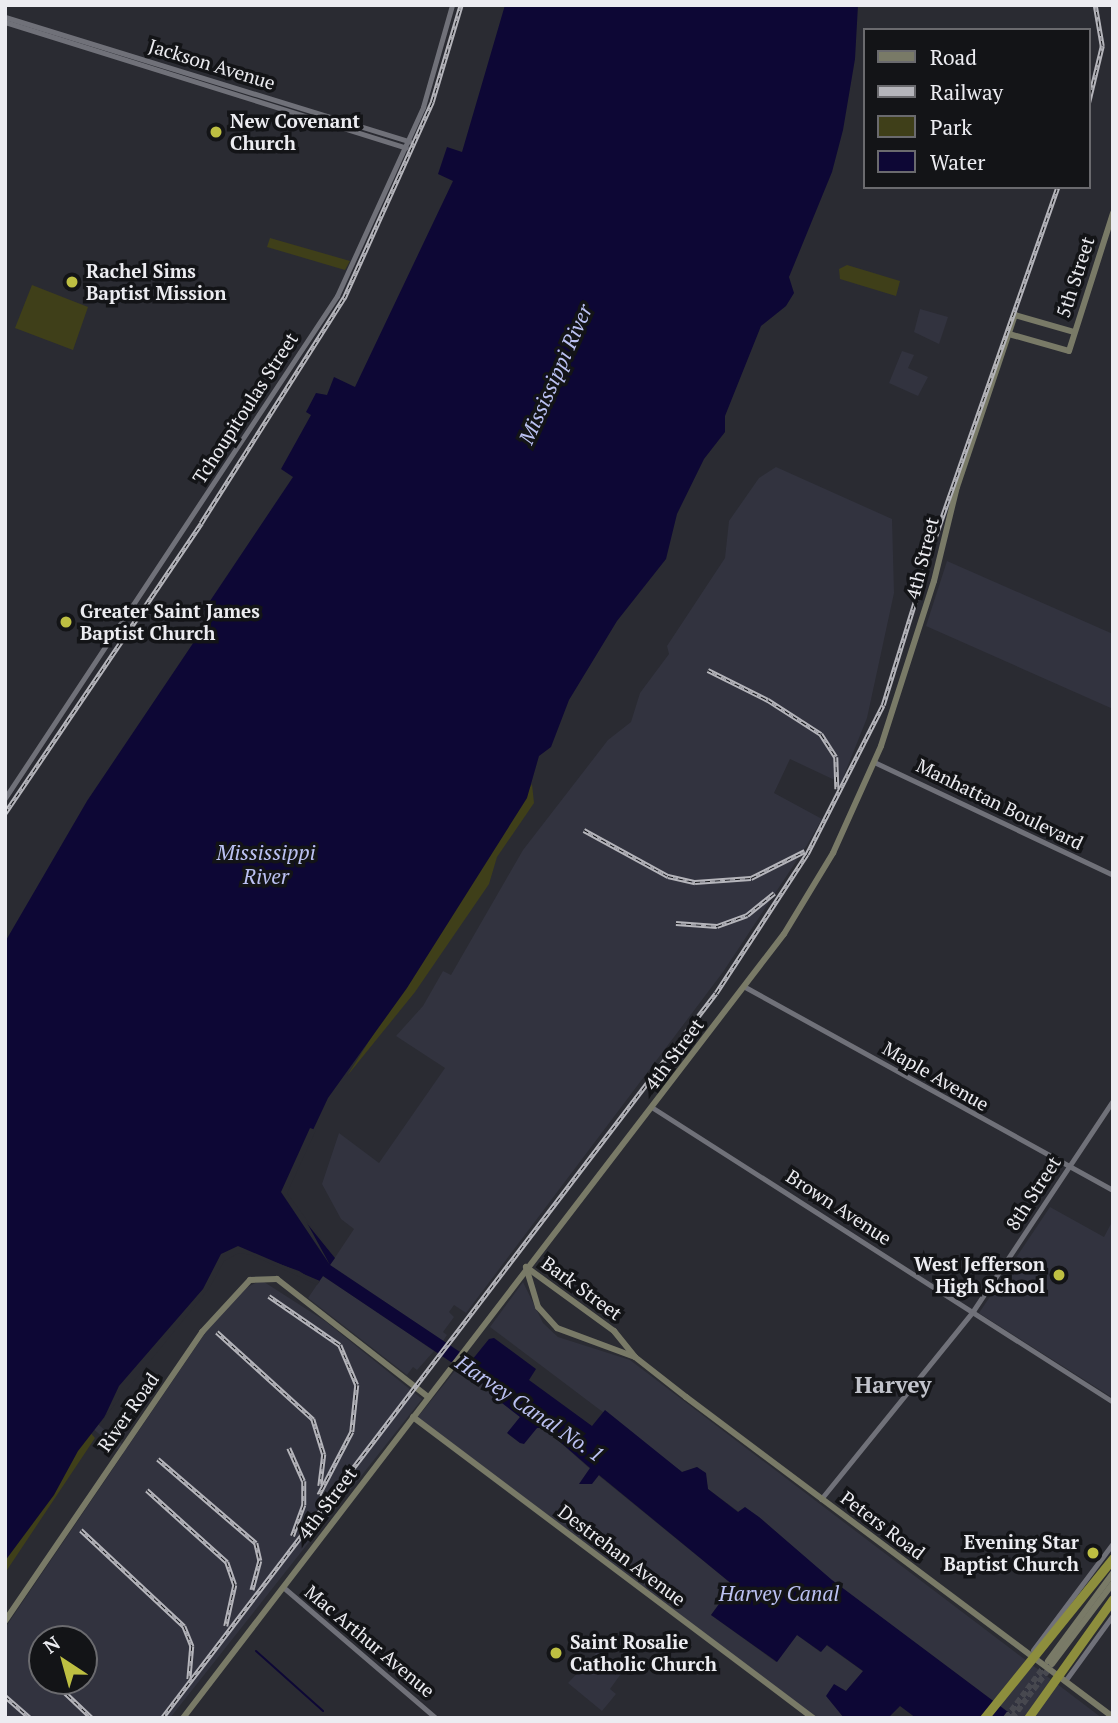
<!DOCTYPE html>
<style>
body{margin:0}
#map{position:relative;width:1118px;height:1723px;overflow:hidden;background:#2a2b32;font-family:"PT Serif",serif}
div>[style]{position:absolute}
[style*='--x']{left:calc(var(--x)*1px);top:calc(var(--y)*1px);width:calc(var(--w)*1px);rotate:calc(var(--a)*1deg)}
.built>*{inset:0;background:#32333f}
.green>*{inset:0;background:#3f3f19}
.water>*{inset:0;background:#0d0735}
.pier>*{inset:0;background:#2a2b32}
.stream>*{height:2px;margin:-1px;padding:0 1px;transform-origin:1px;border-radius:1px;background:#0d0735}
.secondary-tunnel>*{height:6px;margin-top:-3px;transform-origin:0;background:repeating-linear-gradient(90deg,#47484f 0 6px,transparent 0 9px)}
.tertiary>*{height:5px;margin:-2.5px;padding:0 2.5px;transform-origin:2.5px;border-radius:2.5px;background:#707179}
.secondary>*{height:6px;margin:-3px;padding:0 3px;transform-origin:3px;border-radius:3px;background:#797a67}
.motorway>*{height:9px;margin:-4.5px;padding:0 4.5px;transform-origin:4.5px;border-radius:4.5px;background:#8d8e3d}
.rail>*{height:4.5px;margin-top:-2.25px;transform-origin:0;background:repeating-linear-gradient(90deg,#131417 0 5px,#b5b5bb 0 10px);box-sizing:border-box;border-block:2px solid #b5b5bb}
.dots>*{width:19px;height:19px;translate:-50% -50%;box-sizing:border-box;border:4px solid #131417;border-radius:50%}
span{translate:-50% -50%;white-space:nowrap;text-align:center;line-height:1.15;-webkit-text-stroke:7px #131417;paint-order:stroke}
.street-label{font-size:19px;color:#ececf1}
.poi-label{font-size:19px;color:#ececf1;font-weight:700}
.left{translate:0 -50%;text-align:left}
.right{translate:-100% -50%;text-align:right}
.water-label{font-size:21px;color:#bbc1f2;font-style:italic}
.quarter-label{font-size:23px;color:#c1c3cb;font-weight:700}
.frame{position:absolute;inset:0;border:7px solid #ececf1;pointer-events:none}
.legend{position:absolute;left:863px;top:28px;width:228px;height:161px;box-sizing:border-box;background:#131417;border:2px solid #6a6a6e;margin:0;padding:9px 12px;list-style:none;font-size:21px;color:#ececf1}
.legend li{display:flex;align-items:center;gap:14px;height:35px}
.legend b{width:35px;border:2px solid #6a6a6e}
.north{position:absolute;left:28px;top:1625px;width:70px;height:70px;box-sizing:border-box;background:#131417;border:2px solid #6a6a6e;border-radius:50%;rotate:324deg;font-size:19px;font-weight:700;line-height:28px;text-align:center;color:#ececf1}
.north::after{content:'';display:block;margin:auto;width:24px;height:32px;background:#bebf42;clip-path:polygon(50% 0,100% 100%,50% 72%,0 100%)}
</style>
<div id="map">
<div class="built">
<i style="clip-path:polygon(920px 309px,948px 317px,939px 344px,914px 332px)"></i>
<i style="clip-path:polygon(902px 351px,914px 355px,908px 368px,928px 377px,918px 396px,889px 383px)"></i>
<i style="clip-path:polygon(776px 467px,892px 519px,894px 593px,867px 718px,841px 783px,790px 759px,774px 793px,822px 819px,807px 845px,723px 972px,466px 1313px,454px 1305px,449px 1312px,454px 1317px,443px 1332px,447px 1335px,443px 1341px,330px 1265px,354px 1229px,341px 1219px,322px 1184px,339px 1133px,379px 1163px,445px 1068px,396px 1036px,423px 1006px,443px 971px,451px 975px,523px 850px,608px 740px,631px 722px,640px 693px,669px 654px,667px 646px,725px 558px,729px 521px,759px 478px)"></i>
<i style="clip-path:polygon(947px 561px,1113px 634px,1113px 709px,926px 626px)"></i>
<i style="clip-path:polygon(1050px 1207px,1104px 1237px,1113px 1220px,1113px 1398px,979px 1313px)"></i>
<i style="clip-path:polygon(323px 1276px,411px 1335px,434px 1351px,417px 1370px,413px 1367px,407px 1375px,308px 1298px)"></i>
<i style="clip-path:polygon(evenodd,261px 1280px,325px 1321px,422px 1399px,170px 1718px,5px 1718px,5px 1628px,123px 1454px,79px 1417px,84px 1413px,127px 1448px,210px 1326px,244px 1289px,261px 1280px,42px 1639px,84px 1639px,84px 1681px,42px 1681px,42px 1639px)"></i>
<i style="clip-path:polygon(523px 1282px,543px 1323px,558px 1337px,630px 1360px,1102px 1718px,1016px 1718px,831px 1580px,759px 1517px,739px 1512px,708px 1489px,705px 1473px,697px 1467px,682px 1472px,628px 1431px,490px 1327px)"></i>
<i style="clip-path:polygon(458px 1367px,492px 1389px,489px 1392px,520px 1417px,508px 1434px,520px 1443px,537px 1428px,544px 1428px,590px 1469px,581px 1481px,598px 1475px,733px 1585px,711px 1615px,776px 1662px,797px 1635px,820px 1652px,826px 1645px,864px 1672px,846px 1691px,827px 1695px,844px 1718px,817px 1718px,417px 1418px)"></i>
<i style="clip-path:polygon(598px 1651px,623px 1671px,610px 1689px,616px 1694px,602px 1711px,568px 1683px)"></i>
</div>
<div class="green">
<i style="clip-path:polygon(270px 238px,350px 261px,345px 270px,267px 247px)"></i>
<i style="clip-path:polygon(847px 265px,900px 281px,896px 296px,840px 279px,839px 269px)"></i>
<i style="clip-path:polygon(32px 285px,88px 307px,73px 350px,15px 328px)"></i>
<i style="clip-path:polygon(532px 784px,534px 803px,497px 857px,489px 884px,415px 992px,347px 1076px)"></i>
<i style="clip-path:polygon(87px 1429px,95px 1438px,5px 1573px,5px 1551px)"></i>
</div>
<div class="water">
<i style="clip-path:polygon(505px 5px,858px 5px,855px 59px,843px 130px,832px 172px,789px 277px,794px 293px,786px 306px,761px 326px,725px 416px,725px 432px,704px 459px,677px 514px,666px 559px,617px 621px,569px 700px,551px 747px,539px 756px,527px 798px,407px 988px,328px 1098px,283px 1194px,335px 1258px,330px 1265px,472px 1360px,489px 1339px,494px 1338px,536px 1369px,529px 1380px,592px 1426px,605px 1410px,682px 1472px,697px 1467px,706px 1473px,708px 1489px,738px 1512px,745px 1507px,759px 1517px,832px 1580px,1016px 1718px,916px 1718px,900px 1706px,888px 1718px,844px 1718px,826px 1696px,834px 1684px,846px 1691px,863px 1671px,827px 1645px,821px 1652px,797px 1635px,777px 1662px,711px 1615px,733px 1585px,599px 1475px,592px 1484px,579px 1484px,590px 1468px,544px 1428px,537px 1428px,524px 1444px,520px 1443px,507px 1433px,520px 1417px,489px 1393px,491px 1389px,323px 1276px,318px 1283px,299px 1271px,238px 1249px,222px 1258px,207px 1285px,78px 1451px,54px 1495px,5px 1561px,5px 942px,87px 801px,212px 615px,204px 610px,293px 477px,281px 469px,311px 415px,306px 412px,316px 393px,327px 395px,334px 377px,355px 387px,453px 181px,438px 174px,447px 147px,462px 152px)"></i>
</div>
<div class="pier">
<i style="clip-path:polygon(310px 1128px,316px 1130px,287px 1193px,335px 1258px,306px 1221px,330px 1265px,281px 1192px)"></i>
<i style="clip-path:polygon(238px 1246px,320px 1281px,317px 1285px,252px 1255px,239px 1253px,224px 1261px,210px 1287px,104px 1418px,119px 1386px,203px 1289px,221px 1254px)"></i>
</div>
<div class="stream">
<i style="--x:256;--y:1651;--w:90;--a:41.8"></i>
<i style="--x:329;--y:1717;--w:1;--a:45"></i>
</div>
<div class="secondary-tunnel">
<i style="--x:1006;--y:1718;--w:69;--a:-53.3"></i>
<i style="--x:1012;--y:1718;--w:65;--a:-53.1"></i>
</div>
<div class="tertiary">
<i style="--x:5;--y:17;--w:423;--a:17.1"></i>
<i style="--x:5;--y:22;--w:420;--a:17.4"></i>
<i style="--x:874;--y:762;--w:264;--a:25.3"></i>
<i style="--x:5;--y:798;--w:602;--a:-56.52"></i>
<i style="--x:337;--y:296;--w:208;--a:-65.5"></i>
<i style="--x:423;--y:107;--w:106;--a:-74.1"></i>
<i style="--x:745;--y:987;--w:420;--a:28.9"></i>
<i style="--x:653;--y:1108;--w:546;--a:32.58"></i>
<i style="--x:821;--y:1499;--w:242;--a:-51"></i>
<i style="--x:973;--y:1311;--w:253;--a:-56.4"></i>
<i style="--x:283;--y:1587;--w:201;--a:40.6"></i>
<i style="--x:1033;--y:1650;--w:134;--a:-53.2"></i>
<i style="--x:1065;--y:1681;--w:82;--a:-54"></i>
</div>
<div class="secondary">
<i style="--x:1009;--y:334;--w:62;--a:15.8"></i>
<i style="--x:1069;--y:351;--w:145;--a:-72.3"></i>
<i style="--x:635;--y:1357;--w:83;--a:-159.6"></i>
<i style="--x:557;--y:1328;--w:28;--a:-132"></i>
<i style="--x:538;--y:1307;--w:42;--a:-106.7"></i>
<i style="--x:526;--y:1267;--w:109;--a:36"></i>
<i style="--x:614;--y:1331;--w:33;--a:51"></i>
<i style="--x:635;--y:1357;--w:65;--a:38.1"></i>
<i style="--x:686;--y:1397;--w:534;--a:36.85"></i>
<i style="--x:413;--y:1417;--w:501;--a:36.96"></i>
<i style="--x:5;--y:1621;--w:350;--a:-55.7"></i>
<i style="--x:202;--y:1332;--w:71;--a:-47.3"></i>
<i style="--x:250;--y:1280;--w:27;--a:-2"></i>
<i style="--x:277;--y:1279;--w:192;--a:38"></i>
<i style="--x:1048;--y:1661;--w:109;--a:-53.5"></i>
<i style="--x:1052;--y:1664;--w:101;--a:-53"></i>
<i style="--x:183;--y:1718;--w:988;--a:-52.53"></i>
<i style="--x:784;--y:934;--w:95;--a:-58.8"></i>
<i style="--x:833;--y:853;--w:117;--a:-65.8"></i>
<i style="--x:881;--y:746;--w:173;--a:-72.2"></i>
<i style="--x:934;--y:581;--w:97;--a:-76.3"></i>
<i style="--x:957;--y:487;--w:182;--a:-71.4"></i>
<i style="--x:1015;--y:315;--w:61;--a:16.1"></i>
</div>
<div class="motorway">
<i style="--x:984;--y:1718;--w:206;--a:-51.1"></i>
<i style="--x:1028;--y:1718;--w:146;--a:-54.5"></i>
</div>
<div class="rail">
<i style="--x:1088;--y:104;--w:60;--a:-76.4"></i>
<i style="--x:1102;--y:46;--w:42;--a:-99.7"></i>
<i style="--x:708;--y:670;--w:67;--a:26.6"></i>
<i style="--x:768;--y:700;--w:63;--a:32.7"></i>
<i style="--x:821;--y:734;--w:27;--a:57"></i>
<i style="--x:836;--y:757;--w:32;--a:88"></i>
<i style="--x:5;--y:813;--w:350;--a:-55.9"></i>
<i style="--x:201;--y:523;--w:267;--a:-57.6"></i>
<i style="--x:344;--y:298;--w:215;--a:-65.8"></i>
<i style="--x:432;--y:102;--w:101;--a:-73.4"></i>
<i style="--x:584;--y:830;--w:96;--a:28.7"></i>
<i style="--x:668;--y:876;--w:28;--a:13"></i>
<i style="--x:695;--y:882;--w:56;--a:-4.1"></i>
<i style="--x:751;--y:878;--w:60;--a:-26.6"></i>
<i style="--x:676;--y:923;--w:41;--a:4.2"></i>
<i style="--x:717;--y:926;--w:32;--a:-20"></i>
<i style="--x:747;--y:915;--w:35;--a:-39"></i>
<i style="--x:269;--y:1296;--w:86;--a:34.6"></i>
<i style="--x:340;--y:1345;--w:43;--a:67"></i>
<i style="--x:357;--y:1385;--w:47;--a:96.1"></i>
<i style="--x:352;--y:1432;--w:71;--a:117.6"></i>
<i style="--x:217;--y:1332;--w:130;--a:42.2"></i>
<i style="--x:313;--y:1419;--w:37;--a:73"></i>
<i style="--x:324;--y:1454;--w:32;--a:97"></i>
<i style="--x:289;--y:1448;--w:36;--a:66"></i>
<i style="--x:304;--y:1481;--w:24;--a:90"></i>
<i style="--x:304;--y:1505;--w:33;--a:110"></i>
<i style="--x:158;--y:1459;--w:129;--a:40.6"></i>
<i style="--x:256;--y:1543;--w:18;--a:77"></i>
<i style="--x:260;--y:1561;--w:30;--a:105"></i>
<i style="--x:147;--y:1490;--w:108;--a:42"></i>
<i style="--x:227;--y:1562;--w:24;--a:71"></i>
<i style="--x:235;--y:1585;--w:42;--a:102.4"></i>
<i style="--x:81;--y:1530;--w:141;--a:43"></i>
<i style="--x:184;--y:1626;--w:22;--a:68"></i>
<i style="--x:192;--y:1646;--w:33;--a:95"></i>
<i style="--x:53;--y:1681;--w:54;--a:43.5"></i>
<i style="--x:5;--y:1696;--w:33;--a:41"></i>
<i style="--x:162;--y:1718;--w:912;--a:-52.62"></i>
<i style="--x:716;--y:993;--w:166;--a:-56.8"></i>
<i style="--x:807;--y:854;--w:167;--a:-63"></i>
<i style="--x:883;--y:705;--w:170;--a:-72.8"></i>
<i style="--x:933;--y:543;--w:377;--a:-70.7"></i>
</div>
<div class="dots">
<i style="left:216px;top:132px;background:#bebf42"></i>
<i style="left:72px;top:282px;background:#bebf42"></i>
<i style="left:66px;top:622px;background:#bebf42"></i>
<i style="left:1059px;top:1275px;background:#bebf42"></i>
<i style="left:1093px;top:1553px;background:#bebf42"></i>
<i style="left:556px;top:1653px;background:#bebf42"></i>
</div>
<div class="street-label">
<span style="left:212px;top:64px;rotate:17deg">Jackson Avenue</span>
<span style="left:1075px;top:277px;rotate:-72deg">5th Street</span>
<span style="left:245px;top:408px;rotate:-57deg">Tchoupitoulas Street</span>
<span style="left:922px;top:558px;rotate:-76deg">4th Street</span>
<span style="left:1000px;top:804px;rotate:26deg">Manhattan Boulevard</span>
<span style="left:674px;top:1054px;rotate:-53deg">4th Street</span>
<span style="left:936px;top:1076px;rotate:30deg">Maple Avenue</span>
<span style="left:1033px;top:1193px;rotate:-57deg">8th Street</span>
<span style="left:839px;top:1207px;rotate:33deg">Brown Avenue</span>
<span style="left:582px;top:1288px;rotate:36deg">Bark Street</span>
<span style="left:128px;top:1412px;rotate:-55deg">River Road</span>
<span style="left:327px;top:1503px;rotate:-53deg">4th Street</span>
<span style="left:883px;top:1525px;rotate:37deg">Peters Road</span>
<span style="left:622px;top:1555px;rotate:37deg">Destrehan Avenue</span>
<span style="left:370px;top:1641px;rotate:40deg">Mac Arthur Avenue</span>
</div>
<div class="poi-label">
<span class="left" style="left:230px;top:132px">New Covenant<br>Church</span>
<span class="left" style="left:86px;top:282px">Rachel Sims<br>Baptist Mission</span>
<span class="left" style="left:80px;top:622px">Greater Saint James<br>Baptist Church</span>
<span class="right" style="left:1045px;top:1275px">West Jefferson<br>High School</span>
<span class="right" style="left:1079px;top:1553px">Evening Star<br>Baptist Church</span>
<span class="left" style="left:570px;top:1653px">Saint Rosalie<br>Catholic Church</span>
</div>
<div class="water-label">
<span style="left:555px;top:374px;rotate:-66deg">Mississippi River</span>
<span style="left:266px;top:864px">Mississippi<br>River</span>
<span style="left:530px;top:1408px;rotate:34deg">Harvey Canal No. 1</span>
<span style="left:779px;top:1593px">Harvey Canal</span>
</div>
<div class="quarter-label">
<span style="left:893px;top:1385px">Harvey</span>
</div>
<div class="frame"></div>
<ul class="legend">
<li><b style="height:9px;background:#797a67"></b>Road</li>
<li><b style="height:9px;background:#b5b5bb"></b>Railway</li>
<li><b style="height:19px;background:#3f3f19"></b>Park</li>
<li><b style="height:19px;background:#0d0735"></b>Water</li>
</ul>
<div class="north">N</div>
</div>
